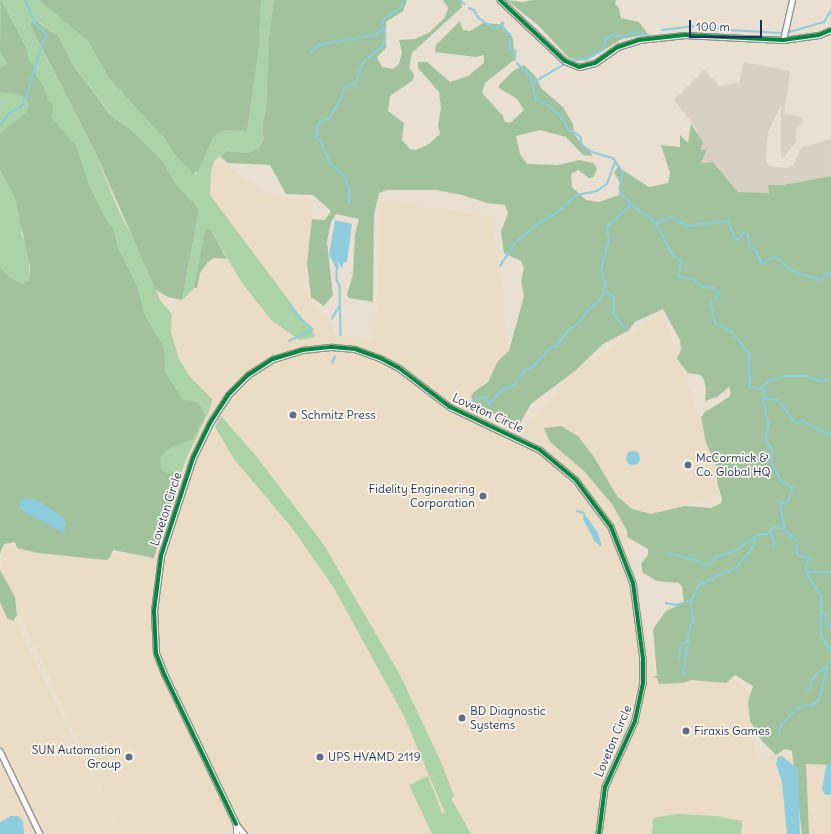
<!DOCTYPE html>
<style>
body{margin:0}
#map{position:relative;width:831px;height:834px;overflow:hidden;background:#eae0d2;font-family:Delius,sans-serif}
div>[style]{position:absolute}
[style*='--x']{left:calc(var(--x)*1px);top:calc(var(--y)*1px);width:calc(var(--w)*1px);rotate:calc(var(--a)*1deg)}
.built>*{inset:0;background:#ebdcc5}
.industrial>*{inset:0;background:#d9d0c4}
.green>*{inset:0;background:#acd2a8}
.forest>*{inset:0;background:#a0c39e}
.water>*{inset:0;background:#8cccdd}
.round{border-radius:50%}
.stream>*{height:1.5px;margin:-0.75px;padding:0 0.75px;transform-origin:0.75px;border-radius:0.75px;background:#8cccdd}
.roads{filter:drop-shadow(1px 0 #939192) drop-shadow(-1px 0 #939192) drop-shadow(0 1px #939192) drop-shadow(0 -1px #939192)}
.minor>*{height:4.5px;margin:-2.25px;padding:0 2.25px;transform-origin:2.25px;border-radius:2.25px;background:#fcfaf8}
.cycleway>*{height:4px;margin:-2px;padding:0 2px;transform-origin:2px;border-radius:2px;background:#00873e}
.dots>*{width:11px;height:11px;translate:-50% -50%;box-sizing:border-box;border:2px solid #fbf7ec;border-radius:50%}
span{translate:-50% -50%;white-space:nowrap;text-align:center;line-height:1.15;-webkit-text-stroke:3.5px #fbf7ec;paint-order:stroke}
.street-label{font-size:12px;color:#1b2f5e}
.poi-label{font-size:12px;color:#1b2f5e}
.left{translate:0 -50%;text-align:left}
.right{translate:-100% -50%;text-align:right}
.scale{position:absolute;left:689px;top:20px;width:73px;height:18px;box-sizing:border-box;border:2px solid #1b2f5e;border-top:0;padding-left:5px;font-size:12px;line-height:14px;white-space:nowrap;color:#1b2f5e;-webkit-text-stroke:3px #fbf7ec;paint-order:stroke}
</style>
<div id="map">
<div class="built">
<i style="clip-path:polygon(216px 157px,269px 196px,313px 201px,304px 287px,336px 334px,371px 341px,379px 295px,380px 200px,493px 217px,509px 356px,465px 403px,526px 427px,572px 373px,662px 313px,718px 467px,720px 495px,625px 524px,655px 678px,731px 677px,749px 692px,756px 760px,778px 755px,801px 760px,831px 747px,831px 834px,121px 834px,1px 571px,1px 546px,148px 558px,194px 413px,159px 341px,189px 276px,210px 256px,229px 261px,184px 189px)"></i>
<i style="clip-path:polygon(0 587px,23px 636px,120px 834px,0 834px)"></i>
</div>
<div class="industrial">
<i style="clip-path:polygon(744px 62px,790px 71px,784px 114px,802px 117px,803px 122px,796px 129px,796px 142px,784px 157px,781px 156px,781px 105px,768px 132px,766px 161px,769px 166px,786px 168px,794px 164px,801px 148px,831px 139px,831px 176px,783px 185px,768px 185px,770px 193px,738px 192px,713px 162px,701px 163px,706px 149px,699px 151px,697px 129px,674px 100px,704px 70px,720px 86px,739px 83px)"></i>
</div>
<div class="green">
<i style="clip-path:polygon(0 0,39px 0,50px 8px,88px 41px,109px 75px,166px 140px,190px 171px,196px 174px,213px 138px,218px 133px,225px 130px,247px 132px,259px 48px,261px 0,274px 0,269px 37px,266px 107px,262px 128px,264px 139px,259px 148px,248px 153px,227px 151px,215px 160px,211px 170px,210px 195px,316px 337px,300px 340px,272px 321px,242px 283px,210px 228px,205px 229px,194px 288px,182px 300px,199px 209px,176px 184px,162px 160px,132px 131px,111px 114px,73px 65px,59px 37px,39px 22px,45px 54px,95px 152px,118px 209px,145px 261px,160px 300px,172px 314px,171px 332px,179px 359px,190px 377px,212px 399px,210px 409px,186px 459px,153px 559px,0 467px,53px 209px,21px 233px,29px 252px,29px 280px,23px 284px,11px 278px,0 267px)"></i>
<i style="clip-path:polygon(221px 416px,256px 456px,324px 545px,400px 675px,440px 760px,454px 796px,451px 798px,471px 834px,432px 834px,409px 785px,428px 776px,442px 813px,445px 813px,404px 716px,334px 588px,292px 528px,234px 459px,215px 427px)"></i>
<i style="clip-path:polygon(678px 814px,716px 816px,742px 821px,741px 834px,652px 834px,653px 818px)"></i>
</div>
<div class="forest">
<i style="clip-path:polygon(1px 0,27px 50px,28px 60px,36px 67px,35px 74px,44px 87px,48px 100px,53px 105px,52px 118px,76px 146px,89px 185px,104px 216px,113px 228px,118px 248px,138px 289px,144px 314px,164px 348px,165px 372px,182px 399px,199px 403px,205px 416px,193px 439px,171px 447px,160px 457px,161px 470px,167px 473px,177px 472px,179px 474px,154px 558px,113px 550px,109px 559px,106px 560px,38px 553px,17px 548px,15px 542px,4px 544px,0 554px,0 267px,11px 278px,23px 284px,29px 280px,30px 266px,15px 198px,0 169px,0 133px,27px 112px,29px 105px,25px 98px,19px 94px,0 92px,0 68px,7px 64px,0 50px)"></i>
<i style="clip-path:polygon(39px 0,261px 0,259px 48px,247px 132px,225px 130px,218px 133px,213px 138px,198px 171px,193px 174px,174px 153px,166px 140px,110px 79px,88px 41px)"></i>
<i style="clip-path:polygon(274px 0,407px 0,403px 11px,386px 22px,386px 48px,377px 57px,382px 67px,393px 69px,399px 64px,402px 53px,399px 40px,415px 39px,430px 32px,445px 17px,448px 8px,443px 0,461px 0,462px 7px,412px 53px,409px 68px,414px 74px,413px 80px,390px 96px,388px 111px,404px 123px,402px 140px,410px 149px,416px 150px,429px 144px,440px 134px,438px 125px,441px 108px,439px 92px,418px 68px,418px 62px,427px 62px,450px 82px,468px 76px,484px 63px,484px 55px,476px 57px,435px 52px,436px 45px,460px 21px,463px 30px,470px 31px,483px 23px,498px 24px,505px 28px,513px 38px,514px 60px,485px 83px,482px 93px,503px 116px,505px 122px,510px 123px,524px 110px,517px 99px,499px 88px,499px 85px,513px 71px,524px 65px,536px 77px,541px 88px,563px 107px,573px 124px,574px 134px,593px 156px,583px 155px,566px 137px,540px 130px,516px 136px,520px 154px,527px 164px,558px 165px,579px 160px,593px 163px,597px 168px,594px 177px,589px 178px,578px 170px,571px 174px,572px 187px,586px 200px,599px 202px,619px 195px,620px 183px,614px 172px,618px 167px,649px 187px,668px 183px,670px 173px,661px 145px,680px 147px,680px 135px,688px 143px,691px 124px,703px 142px,700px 150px,707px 149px,701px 163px,713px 162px,738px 192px,769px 193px,768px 185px,783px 185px,831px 176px,831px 765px,806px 764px,809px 834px,802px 834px,792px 751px,785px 749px,776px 755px,762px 741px,750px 721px,748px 702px,753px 686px,735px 675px,726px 683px,691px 680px,683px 683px,659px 684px,657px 678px,653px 677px,657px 676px,653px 629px,666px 611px,684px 603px,682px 587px,679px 583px,657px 581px,643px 573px,641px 564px,648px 555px,648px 549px,627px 537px,627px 531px,612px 504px,584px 471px,550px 442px,544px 428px,561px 426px,578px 436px,594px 457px,617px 496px,632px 509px,651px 514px,685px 506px,711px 508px,721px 503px,722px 499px,717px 482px,717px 467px,706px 443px,701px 417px,705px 412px,729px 397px,731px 393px,729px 387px,717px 397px,705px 401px,706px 390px,704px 380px,701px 375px,688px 373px,680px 363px,677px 358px,681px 350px,680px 340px,663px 309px,635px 322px,628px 331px,603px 344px,576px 370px,531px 404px,519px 425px,474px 405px,471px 396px,475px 391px,488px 382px,498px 361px,509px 351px,524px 296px,521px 281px,524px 268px,521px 261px,504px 253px,501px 232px,508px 213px,505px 205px,487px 203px,462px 195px,436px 190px,387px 190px,379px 193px,374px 215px,373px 302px,349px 298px,347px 295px,353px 274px,355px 234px,359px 219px,336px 214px,331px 222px,327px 242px,333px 295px,324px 306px,311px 297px,307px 263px,312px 219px,325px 220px,331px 211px,313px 195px,286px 194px,270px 165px,228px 163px,220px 157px,227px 151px,248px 153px,259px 148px,264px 139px,262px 128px,266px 107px,269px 37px)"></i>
<i style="clip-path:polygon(506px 0,523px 2px,534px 0,616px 0,615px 4px,619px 8px,621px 18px,639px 22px,648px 34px,622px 39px,586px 61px,569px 58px,539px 26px)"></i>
<i style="clip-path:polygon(35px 20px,59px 37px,73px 65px,110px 114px,132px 131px,162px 160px,176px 184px,199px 209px,182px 300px,168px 297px,156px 290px,95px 152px,38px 40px,30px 23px)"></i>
<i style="clip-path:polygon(210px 228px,227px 259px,214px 258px,208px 262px,200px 273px,197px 288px,194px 288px,205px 229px)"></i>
<i style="clip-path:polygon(0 570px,15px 597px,17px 615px,13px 621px,7px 618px,0 602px)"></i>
</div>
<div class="water">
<i style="clip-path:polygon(335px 220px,352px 224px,347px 263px,344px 262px,342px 269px,337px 260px,339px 269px,337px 270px,329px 255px)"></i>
<i class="round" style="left:626px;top:451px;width:14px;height:14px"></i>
<i style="clip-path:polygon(23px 499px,33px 499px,44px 504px,63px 518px,66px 523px,64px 533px,24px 512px,20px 508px,20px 501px)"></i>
<i style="clip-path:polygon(584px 513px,598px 533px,602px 547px,595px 542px,583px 519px)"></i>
<i style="clip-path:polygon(782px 756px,798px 769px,800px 834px,787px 834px,782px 782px,776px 764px,778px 757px)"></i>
<i style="clip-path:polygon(831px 762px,831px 795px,826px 795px,822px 790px,826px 766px)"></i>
<i style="clip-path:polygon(11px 816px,18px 816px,23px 821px,24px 834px,0 834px,0 822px)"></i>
</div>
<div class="stream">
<i style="--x:460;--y:0;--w:6;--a:39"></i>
<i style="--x:469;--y:8;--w:5;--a:22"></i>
<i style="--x:474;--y:10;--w:9;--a:58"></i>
<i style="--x:479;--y:18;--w:19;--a:36"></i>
<i style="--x:494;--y:29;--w:11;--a:-34"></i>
<i style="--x:503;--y:23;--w:8;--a:83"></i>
<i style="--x:504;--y:31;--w:7;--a:27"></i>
<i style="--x:510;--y:34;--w:14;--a:90"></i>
<i style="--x:510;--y:48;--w:7;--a:27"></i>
<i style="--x:516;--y:51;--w:9;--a:96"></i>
<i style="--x:700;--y:26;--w:26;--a:7"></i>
<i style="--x:662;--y:30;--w:35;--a:-7"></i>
<i style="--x:729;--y:30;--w:52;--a:3.3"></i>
<i style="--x:786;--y:33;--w:40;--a:-16"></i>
<i style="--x:824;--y:22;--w:13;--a:-58"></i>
<i style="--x:310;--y:53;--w:12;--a:-42"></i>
<i style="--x:319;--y:45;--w:57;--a:-10.1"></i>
<i style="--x:375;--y:35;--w:12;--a:-35"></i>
<i style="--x:570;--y:61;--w:17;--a:-7"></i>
<i style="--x:587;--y:59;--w:13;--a:-29"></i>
<i style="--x:598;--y:53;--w:7;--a:-34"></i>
<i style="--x:604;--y:49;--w:9;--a:-84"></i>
<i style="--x:605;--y:40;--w:9;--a:-36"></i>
<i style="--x:612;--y:35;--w:12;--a:9"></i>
<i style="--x:624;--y:37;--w:9;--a:-27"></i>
<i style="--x:632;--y:33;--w:17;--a:7"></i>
<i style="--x:517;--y:63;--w:20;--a:45"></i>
<i style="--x:531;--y:77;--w:23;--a:77"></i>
<i style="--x:536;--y:99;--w:12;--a:24"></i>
<i style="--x:547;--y:104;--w:21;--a:41"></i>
<i style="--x:563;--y:118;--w:10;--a:66"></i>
<i style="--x:567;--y:127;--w:17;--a:36"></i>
<i style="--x:581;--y:137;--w:8;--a:83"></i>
<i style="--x:582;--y:145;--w:12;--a:35"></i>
<i style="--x:592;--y:152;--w:22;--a:16"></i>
<i style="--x:613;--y:158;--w:17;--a:54"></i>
<i style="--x:623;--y:172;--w:17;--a:100"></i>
<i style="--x:620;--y:189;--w:5;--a:68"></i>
<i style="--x:622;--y:194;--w:16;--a:47"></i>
<i style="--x:633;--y:206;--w:23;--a:34"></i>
<i style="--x:652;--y:219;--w:10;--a:53"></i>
<i style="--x:658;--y:227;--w:30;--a:62"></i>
<i style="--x:672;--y:253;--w:13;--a:45"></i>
<i style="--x:681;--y:262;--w:15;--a:98"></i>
<i style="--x:679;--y:277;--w:15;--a:8"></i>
<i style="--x:694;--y:279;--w:12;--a:42"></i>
<i style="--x:703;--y:287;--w:11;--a:5"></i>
<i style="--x:714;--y:288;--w:8;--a:45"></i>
<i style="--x:720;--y:294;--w:14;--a:129"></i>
<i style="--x:711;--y:305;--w:18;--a:77"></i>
<i style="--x:715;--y:323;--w:19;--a:28"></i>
<i style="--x:732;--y:332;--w:27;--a:51"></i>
<i style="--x:749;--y:353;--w:34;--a:88"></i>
<i style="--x:750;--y:387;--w:15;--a:11"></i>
<i style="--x:765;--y:390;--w:11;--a:95"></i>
<i style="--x:764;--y:401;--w:26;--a:79"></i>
<i style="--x:769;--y:427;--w:10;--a:107"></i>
<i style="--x:766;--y:437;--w:17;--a:66"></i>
<i style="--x:773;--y:453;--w:8;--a:104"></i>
<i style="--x:771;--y:461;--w:22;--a:63"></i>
<i style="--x:781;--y:481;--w:13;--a:27"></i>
<i style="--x:793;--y:487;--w:15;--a:106"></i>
<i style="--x:789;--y:501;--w:9;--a:153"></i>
<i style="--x:781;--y:505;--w:25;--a:81"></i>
<i style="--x:785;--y:530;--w:16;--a:43"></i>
<i style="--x:797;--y:541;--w:14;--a:86"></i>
<i style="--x:798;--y:555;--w:11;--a:15"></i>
<i style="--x:809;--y:558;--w:9;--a:108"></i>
<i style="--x:806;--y:567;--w:10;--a:73"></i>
<i style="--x:809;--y:577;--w:23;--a:56"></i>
<i style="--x:822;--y:596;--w:39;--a:91"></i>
<i style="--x:821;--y:635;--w:19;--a:58"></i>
<i style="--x:533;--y:83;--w:37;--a:-31"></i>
<i style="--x:0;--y:126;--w:14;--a:-56"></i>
<i style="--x:8;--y:114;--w:15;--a:-28"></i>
<i style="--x:21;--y:107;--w:13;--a:-61"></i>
<i style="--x:27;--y:96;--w:55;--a:-74.2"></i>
<i style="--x:42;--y:43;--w:10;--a:-53"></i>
<i style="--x:48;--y:35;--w:16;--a:-140"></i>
<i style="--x:36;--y:25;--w:27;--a:-114"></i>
<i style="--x:349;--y:203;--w:14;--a:-90"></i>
<i style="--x:349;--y:189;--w:14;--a:-111"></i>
<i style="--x:344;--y:176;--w:18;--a:-139"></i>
<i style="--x:330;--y:164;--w:23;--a:-113"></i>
<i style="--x:321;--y:143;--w:7;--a:-135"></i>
<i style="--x:316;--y:138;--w:13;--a:-81"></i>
<i style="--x:318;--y:125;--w:4;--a:-56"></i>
<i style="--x:320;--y:122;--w:9;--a:-18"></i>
<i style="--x:329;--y:119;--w:24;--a:-60"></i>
<i style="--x:341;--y:98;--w:10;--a:-73"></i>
<i style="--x:344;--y:88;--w:11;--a:-15"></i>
<i style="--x:355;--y:85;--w:24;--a:-71"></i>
<i style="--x:363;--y:62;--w:27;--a:-39"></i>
<i style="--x:384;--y:45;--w:12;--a:-85"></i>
<i style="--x:385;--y:33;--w:12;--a:-104"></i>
<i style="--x:382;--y:21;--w:22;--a:-36"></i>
<i style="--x:400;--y:8;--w:9;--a:-63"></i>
<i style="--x:656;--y:224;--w:17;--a:-25"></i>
<i style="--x:671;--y:217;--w:18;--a:29"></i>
<i style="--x:687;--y:226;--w:41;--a:-7"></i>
<i style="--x:728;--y:221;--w:20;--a:66"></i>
<i style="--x:736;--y:239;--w:4;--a:0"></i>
<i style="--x:740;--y:239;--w:7;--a:-63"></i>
<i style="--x:743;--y:233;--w:5;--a:11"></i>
<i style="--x:748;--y:234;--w:12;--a:81"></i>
<i style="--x:750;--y:246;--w:9;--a:36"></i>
<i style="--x:757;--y:251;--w:14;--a:69"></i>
<i style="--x:762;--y:264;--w:16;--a:-27"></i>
<i style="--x:776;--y:257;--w:23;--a:40"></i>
<i style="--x:794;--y:272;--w:17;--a:17"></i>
<i style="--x:810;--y:277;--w:12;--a:14"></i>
<i style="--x:822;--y:280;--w:9;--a:-54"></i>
<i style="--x:827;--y:273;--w:4;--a:14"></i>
<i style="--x:500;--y:266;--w:27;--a:-57"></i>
<i style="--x:515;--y:243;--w:33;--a:-40"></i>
<i style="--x:540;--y:222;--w:17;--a:-28"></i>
<i style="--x:555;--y:214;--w:29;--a:-41"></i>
<i style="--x:577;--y:195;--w:20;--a:-11"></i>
<i style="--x:597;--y:191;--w:12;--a:-35"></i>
<i style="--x:607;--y:184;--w:23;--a:-70"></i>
<i style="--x:337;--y:270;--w:10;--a:90"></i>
<i style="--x:337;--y:280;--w:7;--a:63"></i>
<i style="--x:340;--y:286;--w:49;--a:88.8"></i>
<i style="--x:604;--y:292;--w:11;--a:22"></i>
<i style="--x:614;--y:296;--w:18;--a:90"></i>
<i style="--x:614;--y:314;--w:19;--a:51"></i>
<i style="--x:332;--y:319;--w:14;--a:-60"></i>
<i style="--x:289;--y:341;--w:26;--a:-25"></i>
<i style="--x:313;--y:330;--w:20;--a:-139"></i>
<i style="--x:298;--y:317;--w:14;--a:-124"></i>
<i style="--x:332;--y:363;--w:7;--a:-63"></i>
<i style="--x:760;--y:388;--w:12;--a:-35"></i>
<i style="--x:770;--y:381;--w:15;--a:-20"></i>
<i style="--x:784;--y:376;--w:22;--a:0"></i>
<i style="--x:806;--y:376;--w:18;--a:19"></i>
<i style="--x:823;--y:382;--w:5;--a:-37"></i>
<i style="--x:764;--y:398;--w:14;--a:8"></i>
<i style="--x:778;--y:400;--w:29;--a:52"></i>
<i style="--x:796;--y:423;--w:7;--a:-16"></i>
<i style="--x:803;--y:421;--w:31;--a:27"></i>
<i style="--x:468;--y:402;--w:18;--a:-16"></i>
<i style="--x:485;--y:397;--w:8;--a:50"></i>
<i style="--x:487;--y:407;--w:21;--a:-49"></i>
<i style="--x:501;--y:391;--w:14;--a:-25"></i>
<i style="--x:514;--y:385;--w:17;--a:-54"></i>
<i style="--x:524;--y:371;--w:11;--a:-27"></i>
<i style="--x:534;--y:366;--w:21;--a:-49"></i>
<i style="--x:548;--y:350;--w:11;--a:-27"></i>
<i style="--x:558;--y:345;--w:17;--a:-57"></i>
<i style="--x:567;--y:331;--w:13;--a:-32"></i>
<i style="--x:578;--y:324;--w:20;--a:-53"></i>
<i style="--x:590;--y:308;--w:14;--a:-39"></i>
<i style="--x:601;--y:299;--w:15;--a:-74"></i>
<i style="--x:605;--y:285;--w:15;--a:-106"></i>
<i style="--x:601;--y:271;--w:33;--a:-76"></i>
<i style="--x:609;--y:239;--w:12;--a:-99"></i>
<i style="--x:607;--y:227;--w:33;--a:-43"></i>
<i style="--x:577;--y:511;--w:7;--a:16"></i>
<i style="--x:771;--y:529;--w:19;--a:78"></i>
<i style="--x:667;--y:553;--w:30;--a:14"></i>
<i style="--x:696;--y:560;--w:13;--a:27"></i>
<i style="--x:708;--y:566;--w:12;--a:-48"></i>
<i style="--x:716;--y:557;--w:22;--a:-18"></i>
<i style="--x:737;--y:550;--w:25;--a:-37"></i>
<i style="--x:757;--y:535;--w:11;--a:-5"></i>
<i style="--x:768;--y:534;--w:8;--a:-50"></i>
<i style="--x:773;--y:528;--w:12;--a:-5"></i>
<i style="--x:808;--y:572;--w:23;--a:0"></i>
<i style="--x:666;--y:603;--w:11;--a:10"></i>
<i style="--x:677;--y:605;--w:15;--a:-20"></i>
<i style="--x:822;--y:609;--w:21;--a:65"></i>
<i style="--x:679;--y:659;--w:14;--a:-82"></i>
<i style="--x:681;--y:645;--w:8;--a:-30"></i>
<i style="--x:683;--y:674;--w:48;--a:-81.5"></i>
<i style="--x:690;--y:627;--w:7;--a:-63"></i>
<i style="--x:693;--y:621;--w:19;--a:-96"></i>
<i style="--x:691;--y:602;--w:19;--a:-65"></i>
<i style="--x:699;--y:585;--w:42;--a:-25.3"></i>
<i style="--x:737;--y:567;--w:27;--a:-51"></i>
<i style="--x:754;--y:546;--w:7;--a:-90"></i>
<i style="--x:807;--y:692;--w:20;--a:-63"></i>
<i style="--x:816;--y:674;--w:13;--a:-32"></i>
<i style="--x:779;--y:735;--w:10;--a:-79"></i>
<i style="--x:781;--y:725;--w:21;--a:-45"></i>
<i style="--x:796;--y:710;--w:8;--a:-30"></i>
<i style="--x:803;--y:706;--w:10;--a:-6"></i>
<i style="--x:813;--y:705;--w:8;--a:-40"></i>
<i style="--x:819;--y:700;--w:34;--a:-76"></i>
<i style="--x:827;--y:667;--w:7;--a:-56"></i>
</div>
<div class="roads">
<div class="minor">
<i style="--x:500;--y:0;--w:89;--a:43.2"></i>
<i style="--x:565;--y:61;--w:15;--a:23"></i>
<i style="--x:579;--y:67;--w:16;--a:-14"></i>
<i style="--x:595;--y:63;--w:28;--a:-35"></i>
<i style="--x:618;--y:47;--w:22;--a:-18"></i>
<i style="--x:639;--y:40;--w:46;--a:-6.2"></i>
<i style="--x:685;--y:35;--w:98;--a:2.9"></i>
<i style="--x:783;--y:40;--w:36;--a:-8"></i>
<i style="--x:819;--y:35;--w:13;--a:-23"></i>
<i style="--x:783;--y:40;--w:41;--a:-77.3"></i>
<i style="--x:0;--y:751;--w:92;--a:64.3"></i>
<i style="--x:236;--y:824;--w:166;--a:-115.6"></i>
<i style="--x:164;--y:674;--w:22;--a:-111"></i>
<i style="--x:156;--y:653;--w:42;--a:-92.7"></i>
<i style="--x:154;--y:611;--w:55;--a:-82.7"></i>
<i style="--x:161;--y:556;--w:103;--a:-71.9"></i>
<i style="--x:193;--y:458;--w:39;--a:-64"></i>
<i style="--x:210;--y:423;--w:33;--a:-57"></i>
<i style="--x:228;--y:395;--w:28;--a:-45"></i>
<i style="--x:248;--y:375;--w:30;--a:-33"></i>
<i style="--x:273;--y:359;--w:30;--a:-17"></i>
<i style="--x:302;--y:350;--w:30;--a:-6"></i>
<i style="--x:332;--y:347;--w:23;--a:5"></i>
<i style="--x:355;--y:349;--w:29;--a:20"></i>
<i style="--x:382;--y:359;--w:19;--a:28"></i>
<i style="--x:399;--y:368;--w:64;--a:37.4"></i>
<i style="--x:450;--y:407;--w:100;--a:25.5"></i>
<i style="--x:540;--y:450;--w:47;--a:39.8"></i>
<i style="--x:576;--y:480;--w:59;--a:53.3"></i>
<i style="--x:611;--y:527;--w:60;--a:68.6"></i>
<i style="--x:633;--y:583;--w:77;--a:82.5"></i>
<i style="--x:643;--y:659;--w:24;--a:90"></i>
<i style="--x:643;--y:683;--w:39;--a:102"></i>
<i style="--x:635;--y:721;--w:72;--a:114.4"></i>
<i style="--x:605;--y:787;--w:47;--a:97.3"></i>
<i style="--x:236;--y:834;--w:10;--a:-90"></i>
<i style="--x:236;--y:824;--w:13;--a:51"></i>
</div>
</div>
<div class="cycleway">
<i style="--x:500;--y:0;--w:89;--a:43.2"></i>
<i style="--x:565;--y:61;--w:15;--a:23"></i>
<i style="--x:579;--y:67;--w:16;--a:-14"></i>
<i style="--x:595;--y:63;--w:28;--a:-35"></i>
<i style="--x:618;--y:47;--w:22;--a:-18"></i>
<i style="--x:639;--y:40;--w:46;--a:-6.2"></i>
<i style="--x:685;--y:35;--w:98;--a:2.9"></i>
<i style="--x:783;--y:40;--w:36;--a:-8"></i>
<i style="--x:819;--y:35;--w:13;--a:-23"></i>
<i style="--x:236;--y:824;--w:166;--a:-115.6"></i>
<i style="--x:164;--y:674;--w:22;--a:-111"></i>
<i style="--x:156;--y:653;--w:42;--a:-92.7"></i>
<i style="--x:154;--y:611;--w:55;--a:-82.7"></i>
<i style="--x:161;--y:556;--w:103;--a:-71.9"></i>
<i style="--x:193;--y:458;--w:39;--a:-64"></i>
<i style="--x:210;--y:423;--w:33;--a:-57"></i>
<i style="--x:228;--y:395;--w:28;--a:-45"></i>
<i style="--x:248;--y:375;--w:30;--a:-33"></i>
<i style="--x:273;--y:359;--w:30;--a:-17"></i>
<i style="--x:302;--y:350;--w:30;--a:-6"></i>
<i style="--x:332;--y:347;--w:23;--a:5"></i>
<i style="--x:355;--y:349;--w:29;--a:20"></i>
<i style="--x:382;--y:359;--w:19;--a:28"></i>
<i style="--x:399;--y:368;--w:64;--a:37.4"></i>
<i style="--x:450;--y:407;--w:100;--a:25.5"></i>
<i style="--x:540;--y:450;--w:47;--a:39.8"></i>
<i style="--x:576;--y:480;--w:59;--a:53.3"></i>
<i style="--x:611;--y:527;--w:60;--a:68.6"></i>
<i style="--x:633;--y:583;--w:77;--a:82.5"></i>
<i style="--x:643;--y:659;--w:24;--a:90"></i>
<i style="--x:643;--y:683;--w:39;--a:102"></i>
<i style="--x:635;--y:721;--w:72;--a:114.4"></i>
<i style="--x:605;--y:787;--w:47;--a:97.3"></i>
</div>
<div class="dots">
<i style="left:293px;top:415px;background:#636d87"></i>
<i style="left:688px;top:465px;background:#636d87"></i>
<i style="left:483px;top:496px;background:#636d87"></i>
<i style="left:462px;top:718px;background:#636d87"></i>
<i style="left:686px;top:731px;background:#636d87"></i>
<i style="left:129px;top:757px;background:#636d87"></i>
<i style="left:320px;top:757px;background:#636d87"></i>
</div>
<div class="street-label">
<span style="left:488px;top:413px;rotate:25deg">Loveton Circle</span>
<span style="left:166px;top:509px;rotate:-72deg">Loveton Circle</span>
<span style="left:613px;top:741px;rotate:-67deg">Loveton Circle</span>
</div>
<div class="poi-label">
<span class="left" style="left:301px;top:415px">Schmitz Press</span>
<span class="left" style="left:696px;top:465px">McCormick &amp;<br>Co. Global HQ</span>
<span class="right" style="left:475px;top:496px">Fidelity Engineering<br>Corporation</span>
<span class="left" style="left:470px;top:718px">BD Diagnostic<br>Systems</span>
<span class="left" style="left:694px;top:731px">Firaxis Games</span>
<span class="right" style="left:121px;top:757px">SUN Automation<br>Group</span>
<span class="left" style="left:328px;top:757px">UPS HVAMD 2119</span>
</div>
<div class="scale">100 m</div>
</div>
